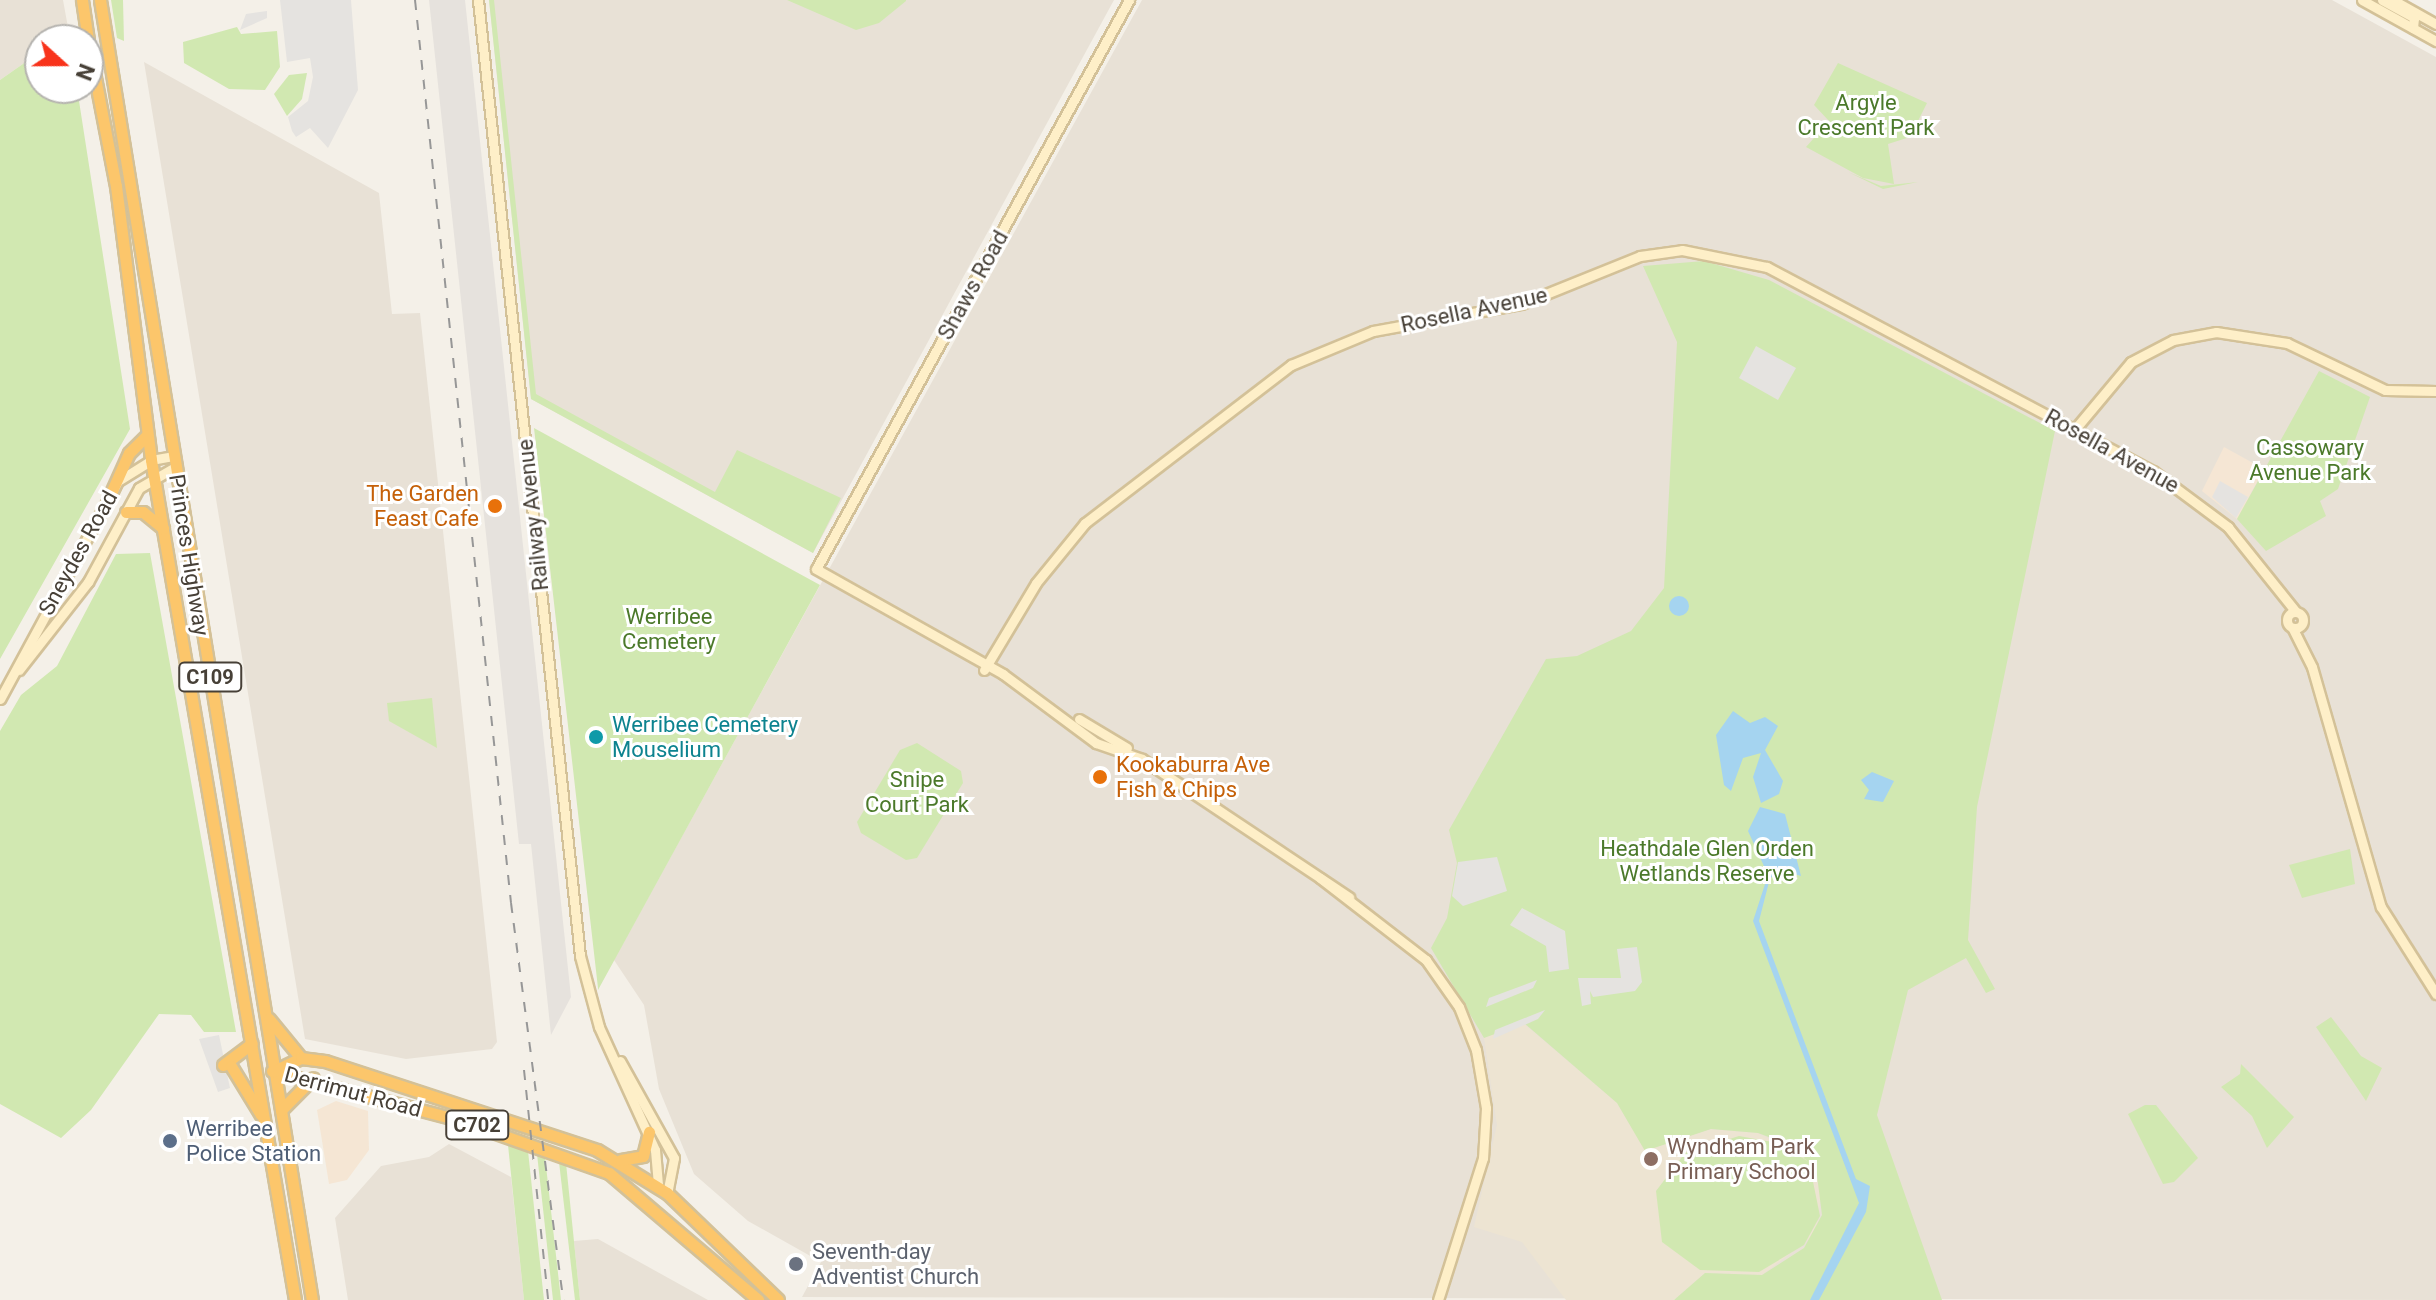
<!DOCTYPE html>
<style>
body{margin:0}
#map{position:relative;width:2436px;height:1300px;overflow:hidden;background:#f4f0e8;font-family:Roboto,sans-serif}
div>[style]{position:absolute}
[style*='--x']{left:calc(var(--x)*1px);top:calc(var(--y)*1px);width:calc(var(--w)*1px);rotate:calc(var(--a)*1deg)}
.residential>*{inset:0;background:#e8e1d6}
.commercial>*{inset:0;background:#f5e6d4}
.industrial>*{inset:0;background:#e6e2dd}
.education>*{inset:0;background:#ede4d2}
.green>*{inset:0;background:#d1e8b1}
.parking>*{inset:0;background:#e5e3e0}
.water>*{inset:0;background:#a5d4f0}
.round{border-radius:50%}
.roads{filter:drop-shadow(2px 0 #d3c198) drop-shadow(-2px 0 #d3c198) drop-shadow(0 2px #d3c198) drop-shadow(0 -2px #d3c198)}
.secondary>*{height:9px;margin:-4.5px;padding:0 4.5px;transform-origin:4.5px;border-radius:4.5px;background:#feefc8}
.secondary>.ring{margin:-4.5px;padding:0;box-sizing:content-box;background:none;border:9px solid #feefc8;border-radius:50%}
.highway>*{height:11px;margin:-5.5px;padding:0 5.5px;transform-origin:5.5px;border-radius:5.5px;background:#fcc66b}
.rail>*{height:2px;margin-top:-1px;transform-origin:0;background:repeating-linear-gradient(90deg,#979797 0 10px,transparent 0 20px)}
.dots>*{width:22px;height:22px;translate:-50% -50%;box-sizing:border-box;border:4px solid #fff;border-radius:50%}
span{translate:-50% -50%;white-space:nowrap;text-align:center;line-height:1.15;-webkit-text-stroke:6px #fff;paint-order:stroke}
.shield-label span{padding:2px 6px;background:#fff;border:2px solid;border-radius:6px;-webkit-text-stroke-width:0}
.shield-label{font-size:20px;color:#474037;font-weight:700}
.park-label{font-size:22px;color:#4b792a}
.street-label{font-size:22px;color:#474037}
.food-label{font-size:22px;color:#c56008}
.right{translate:-100% -50%;text-align:right}
.left{translate:0 -50%;text-align:left}
.culture-label{font-size:22px;color:#0d838f}
.service-label{font-size:22px;color:#4e5e75}
.education-label{font-size:22px;color:#785e54}
.worship-label{font-size:22px;color:#5b616d}
.north{position:absolute;left:24px;top:24px;width:80px;height:80px;box-sizing:border-box;background:#fff;border:2px solid #b5b3af;border-radius:50%;rotate:111deg;font-size:22px;font-weight:700;line-height:32px;text-align:center;color:#474037}
.north::after{content:'';display:block;margin:auto;width:28px;height:36px;background:#f8331b;clip-path:polygon(50% 0,100% 100%,50% 72%,0 100%)}
</style>
<div id="map">
<div class="residential">
<i style="clip-path:polygon(0 0,63px 0,69px 33px,40px 40px,40px 52px,0 80px)"></i>
<i style="clip-path:polygon(489px 0,1114px 0,813px 553px,531px 399px)"></i>
<i style="clip-path:polygon(1142px 0,2332px 0,2436px 57px,2436px 1300px,802px 1297px,821px 1262px,748px 1221px,694px 1174px,659px 1089px,644px 1005px,614px 960px)"></i>
<i style="clip-path:polygon(144px 62px,379px 193px,392px 314px,420px 313px,497px 1042px,492px 1049px,406px 1059px,305px 1039px)"></i>
<i style="clip-path:polygon(449px 1144px,511px 1177px,524px 1300px,348px 1300px,335px 1218px,381px 1166px,429px 1157px)"></i>
<i style="clip-path:polygon(598px 1239px,708px 1300px,580px 1300px,574px 1241px)"></i>
</div>
<div class="commercial">
<i style="clip-path:polygon(2224px 447px,2264px 469px,2237px 519px,2202px 491px)"></i>
<i style="clip-path:polygon(336px 1101px,368px 1111px,369px 1150px,347px 1180px,329px 1184px,317px 1110px)"></i>
</div>
<div class="industrial">
<i style="clip-path:polygon(429px 0,465px 0,571px 997px,551px 1035px,531px 844px,519px 844px)"></i>
</div>
<div class="education">
<i style="clip-path:polygon(1523px 1023px,1617px 1103px,1645px 1150px,1711px 1129px,1758px 1133px,1804px 1155px,1822px 1189px,1816px 1234px,1762px 1275px,1705px 1273px,1674px 1300px,1566px 1300px,1522px 1242px,1474px 1227px,1497px 1125px,1484px 1038px)"></i>
</div>
<div class="green">
<i style="clip-path:polygon(111px 0,123px 0,124px 41px,117px 38px)"></i>
<i style="clip-path:polygon(489px 0,494px 0,536px 394px,715px 492px,737px 450px,841px 498px,813px 553px,531px 399px)"></i>
<i style="clip-path:polygon(787px 0,906px 0,906px 1px,879px 23px,856px 30px)"></i>
<i style="clip-path:polygon(237px 27px,241px 34px,277px 31px,280px 67px,265px 90px,229px 89px,184px 63px,183px 42px)"></i>
<i style="clip-path:polygon(40px 52px,40px 88px,77px 88px,130px 429px,0 659px,0 80px)"></i>
<i style="clip-path:polygon(1838px 63px,1927px 103px,1910px 137px,1888px 144px,1894px 184px,1863px 178px,1806px 147px,1829px 121px,1814px 105px)"></i>
<i style="clip-path:polygon(307px 73px,302px 99px,287px 116px,274px 94px,289px 75px)"></i>
<i style="clip-path:polygon(1848px 172px,1881px 186px,1918px 182px,1883px 189px)"></i>
<i style="clip-path:polygon(1704px 261px,1769px 280px,2055px 431px,1977px 807px,1968px 940px,1995px 989px,1986px 993px,1966px 958px,1908px 990px,1877px 1115px,1942px 1300px,1674px 1300px,1705px 1273px,1762px 1275px,1804px 1248px,1822px 1215px,1816px 1168px,1785px 1143px,1758px 1133px,1711px 1129px,1645px 1151px,1617px 1103px,1524px 1023px,1484px 1038px,1431px 948px,1447px 918px,1457px 863px,1449px 830px,1546px 659px,1577px 656px,1631px 631px,1664px 588px,1677px 342px,1643px 266px)"></i>
<i style="clip-path:polygon(2319px 371px,2370px 397px,2338px 489px,2320px 501px,2326px 516px,2266px 551px,2237px 519px)"></i>
<i style="clip-path:polygon(534px 428px,820px 585px,598px 990px,598px 988px)"></i>
<i style="clip-path:polygon(150px 553px,236px 1032px,204px 1032px,191px 1015px,159px 1014px,91px 1110px,61px 1138px,0 1104px,0 731px,21px 695px,57px 666px,116px 554px)"></i>
<i style="clip-path:polygon(432px 698px,437px 748px,389px 721px,387px 703px)"></i>
<i style="clip-path:polygon(917px 743px,961px 771px,963px 783px,917px 858px,906px 860px,861px 833px,857px 822px,900px 750px)"></i>
<i style="clip-path:polygon(2350px 849px,2355px 884px,2302px 898px,2289px 865px)"></i>
<i style="clip-path:polygon(2331px 1017px,2361px 1056px,2382px 1068px,2366px 1101px,2316px 1027px)"></i>
<i style="clip-path:polygon(2241px 1064px,2294px 1117px,2267px 1148px,2252px 1116px,2221px 1087px,2240px 1074px)"></i>
<i style="clip-path:polygon(2145px 1105px,2156px 1105px,2198px 1158px,2174px 1182px,2163px 1184px,2128px 1114px)"></i>
<i style="clip-path:polygon(1739px 1136px,1778px 1143px,1809px 1162px,1820px 1216px,1804px 1245px,1759px 1272px,1700px 1270px,1662px 1242px,1656px 1191px,1685px 1153px)"></i>
<i style="clip-path:polygon(508px 1145px,528px 1151px,544px 1300px,524px 1300px)"></i>
<i style="clip-path:polygon(537px 1154px,545px 1157px,561px 1300px,553px 1300px)"></i>
<i style="clip-path:polygon(559px 1162px,566px 1163px,580px 1300px,575px 1300px)"></i>
</div>
<div class="parking">
<i style="clip-path:polygon(280px 0,351px 0,358px 90px,328px 148px,310px 128px,296px 137px,292px 131px,288px 117px,308px 101px,313px 77px,310px 58px,287px 62px)"></i>
<i style="clip-path:polygon(267px 11px,267px 18px,240px 30px,246px 14px)"></i>
<i style="clip-path:polygon(1756px 346px,1796px 368px,1778px 400px,1739px 378px)"></i>
<i style="clip-path:polygon(2220px 481px,2248px 497px,2236px 518px,2212px 497px)"></i>
<i style="clip-path:polygon(1497px 857px,1507px 891px,1463px 906px,1452px 896px,1458px 862px)"></i>
<i style="clip-path:polygon(1522px 908px,1565px 931px,1569px 969px,1549px 972px,1546px 946px,1510px 925px)"></i>
<i style="clip-path:polygon(1637px 947px,1642px 982px,1635px 991px,1593px 997px,1590px 991px,1591px 1004px,1582px 1006px,1578px 978px,1621px 978px,1617px 949px)"></i>
<i style="clip-path:polygon(1537px 980px,1533px 988px,1486px 1007px,1489px 998px)"></i>
<i style="clip-path:polygon(1545px 1010px,1538px 1019px,1493px 1039px,1495px 1030px)"></i>
<i style="clip-path:polygon(219px 1035px,230px 1088px,218px 1092px,199px 1039px)"></i>
</div>
<div class="water">
<i class="round" style="left:1669px;top:596px;width:20px;height:20px"></i>
<i style="clip-path:polygon(1733px 711px,1750px 723px,1765px 717px,1778px 726px,1765px 750px,1783px 781px,1779px 794px,1761px 803px,1753px 777px,1761px 753px,1743px 758px,1731px 791px,1724px 785px,1716px 735px)"></i>
<i style="clip-path:polygon(1872px 772px,1894px 781px,1883px 802px,1864px 799px,1869px 790px,1861px 780px)"></i>
<i style="clip-path:polygon(1760px 807px,1785px 814px,1801px 876px,1785px 871px,1770px 878px,1759px 921px,1856px 1179px,1870px 1186px,1866px 1212px,1819px 1300px,1810px 1300px,1859px 1203px,1753px 921px,1768px 875px,1748px 831px)"></i>
</div>
<div class="roads">
<div class="secondary">
<i style="--x:478;--y:0;--w:961;--a:83.91"></i>
<i style="--x:580;--y:956;--w:73;--a:75"></i>
<i style="--x:599;--y:1027;--w:135;--a:65.5"></i>
<i style="--x:655;--y:1150;--w:36;--a:85"></i>
<i style="--x:1129;--y:0;--w:649;--a:118.81"></i>
<i style="--x:816;--y:569;--w:214;--a:29.3"></i>
<i style="--x:1003;--y:674;--w:116;--a:36.6"></i>
<i style="--x:1096;--y:743;--w:49;--a:19.2"></i>
<i style="--x:1142;--y:759;--w:249;--a:33.7"></i>
<i style="--x:2362;--y:0;--w:85;--a:29"></i>
<i style="--x:2382;--y:0;--w:37;--a:29"></i>
<i style="--x:2414;--y:18;--w:10;--a:96"></i>
<i style="--x:2393;--y:0;--w:49;--a:29.2"></i>
<i style="--x:2075;--y:429;--w:87;--a:-50.1"></i>
<i style="--x:2131;--y:362;--w:47;--a:-27.6"></i>
<i style="--x:2173;--y:340;--w:44;--a:-10.5"></i>
<i style="--x:2216;--y:332;--w:72;--a:8.8"></i>
<i style="--x:2287;--y:343;--w:109;--a:25.6"></i>
<i style="--x:2385;--y:390;--w:51;--a:1.1"></i>
<i class="ring" style="left:2287px;top:612px;width:7px;height:7px"></i>
<i style="--x:2293;--y:629;--w:42;--a:63.4"></i>
<i style="--x:2312;--y:667;--w:250;--a:74"></i>
<i style="--x:2381;--y:907;--w:103;--a:57.7"></i>
<i style="--x:19;--y:670;--w:112;--a:-51.9"></i>
<i style="--x:88;--y:582;--w:107;--a:-61.5"></i>
<i style="--x:139;--y:488;--w:42;--a:-30.3"></i>
<i style="--x:984;--y:670;--w:101;--a:-59.1"></i>
<i style="--x:1036;--y:583;--w:77;--a:-50.8"></i>
<i style="--x:1085;--y:523;--w:260;--a:-37.5"></i>
<i style="--x:1291;--y:365;--w:89;--a:-22.5"></i>
<i style="--x:1373;--y:331;--w:150;--a:-10.3"></i>
<i style="--x:1521;--y:304;--w:128;--a:-22"></i>
<i style="--x:1640;--y:256;--w:42;--a:-8.1"></i>
<i style="--x:1682;--y:250;--w:87;--a:11.3"></i>
<i style="--x:1767;--y:267;--w:437;--a:27.9"></i>
<i style="--x:2153;--y:471;--w:94;--a:36.7"></i>
<i style="--x:2228;--y:527;--w:109;--a:51.3"></i>
<i style="--x:0;--y:699;--w:248;--a:-61.6"></i>
<i style="--x:118;--y:481;--w:39;--a:-32"></i>
<i style="--x:151;--y:460;--w:22;--a:-10"></i>
<i style="--x:1079;--y:719;--w:56;--a:31.1"></i>
<i style="--x:1320;--y:878;--w:134;--a:37.7"></i>
<i style="--x:1426;--y:960;--w:57;--a:54.9"></i>
<i style="--x:1459;--y:1007;--w:46;--a:68.4"></i>
<i style="--x:1476;--y:1050;--w:59;--a:80.2"></i>
<i style="--x:1486;--y:1108;--w:50;--a:93.4"></i>
<i style="--x:1483;--y:1158;--w:149;--a:107.6"></i>
<i style="--x:620;--y:1061;--w:111;--a:60.9"></i>
<i style="--x:674;--y:1158;--w:36;--a:101"></i>
</div>
<div class="highway">
<i style="--x:82;--y:0;--w:40;--a:81.5"></i>
<i style="--x:100;--y:0;--w:1317;--a:80.74"></i>
<i style="--x:88;--y:41;--w:148;--a:79.1"></i>
<i style="--x:116;--y:186;--w:276;--a:82.7"></i>
<i style="--x:151;--y:460;--w:852;--a:80.27"></i>
<i style="--x:111;--y:493;--w:44;--a:-65.8"></i>
<i style="--x:129;--y:453;--w:25;--a:-45"></i>
<i style="--x:126;--y:512;--w:17;--a:0"></i>
<i style="--x:143;--y:512;--w:26;--a:39"></i>
<i style="--x:269;--y:1019;--w:50;--a:50.6"></i>
<i style="--x:223;--y:1065;--w:36;--a:-37"></i>
<i style="--x:231;--y:1066;--w:57;--a:58.5"></i>
<i style="--x:272;--y:1071;--w:196;--a:14.7"></i>
<i style="--x:462;--y:1121;--w:156;--a:19.5"></i>
<i style="--x:609;--y:1173;--w:196;--a:40.4"></i>
<i style="--x:274;--y:1071;--w:30;--a:-26"></i>
<i style="--x:301;--y:1058;--w:24;--a:7"></i>
<i style="--x:325;--y:1061;--w:286;--a:18.1"></i>
<i style="--x:597;--y:1150;--w:82;--a:31.6"></i>
<i style="--x:667;--y:1193;--w:154;--a:43.9"></i>
<i style="--x:281;--y:1110;--w:45;--a:-45"></i>
<i style="--x:621;--y:1160;--w:22;--a:-10"></i>
<i style="--x:643;--y:1156;--w:25;--a:-76"></i>
</div>
</div>
<div class="rail">
<i style="--x:415;--y:0;--w:908;--a:83.93"></i>
<i style="--x:511;--y:903;--w:400;--a:82.5"></i>
<i style="--x:524;--y:1070;--w:231;--a:84"></i>
</div>
<div class="dots">
<i style="left:495px;top:506px;background:#e8710a"></i>
<i style="left:596px;top:737px;background:#0f9aa8"></i>
<i style="left:1100px;top:777px;background:#e8710a"></i>
<i style="left:170px;top:1141px;background:#5c6f8a"></i>
<i style="left:1651px;top:1159px;background:#8d6e63"></i>
<i style="left:796px;top:1264px;background:#6b7280"></i>
</div>
<div class="shield-label">
<span style="left:210px;top:677px">C109</span>
<span style="left:477px;top:1125px">C702</span>
</div>
<div class="park-label">
<span style="left:1866px;top:115px">Argyle<br>Crescent Park</span>
<span style="left:2310px;top:460px">Cassowary<br>Avenue Park</span>
<span style="left:669px;top:629px">Werribee<br>Cemetery</span>
<span style="left:917px;top:792px">Snipe<br>Court Park</span>
<span style="left:1707px;top:861px">Heathdale Glen Orden<br>Wetlands Reserve</span>
</div>
<div class="street-label">
<span style="left:973px;top:285px;rotate:-61deg">Shaws Road</span>
<span style="left:1474px;top:310px;rotate:-12deg">Rosella Avenue</span>
<span style="left:2112px;top:451px;rotate:29deg">Rosella Avenue</span>
<span style="left:533px;top:515px;rotate:-96deg">Railway Avenue</span>
<span style="left:78px;top:553px;rotate:-61deg">Sneydes Road</span>
<span style="left:189px;top:555px;rotate:81deg">Princes Highway</span>
<span style="left:353px;top:1092px;rotate:15deg">Derrimut Road</span>
</div>
<div class="food-label">
<span class="right" style="left:479px;top:506px">The Garden<br>Feast Cafe</span>
<span class="left" style="left:1116px;top:777px">Kookaburra Ave<br>Fish &amp; Chips</span>
</div>
<div class="culture-label">
<span class="left" style="left:612px;top:737px">Werribee Cemetery<br>Mouselium</span>
</div>
<div class="service-label">
<span class="left" style="left:186px;top:1141px">Werribee<br>Police Station</span>
</div>
<div class="education-label">
<span class="left" style="left:1667px;top:1159px">Wyndham Park<br>Primary School</span>
</div>
<div class="worship-label">
<span class="left" style="left:812px;top:1264px">Seventh-day<br>Adventist Church</span>
</div>
<div class="north">N</div>
</div>
